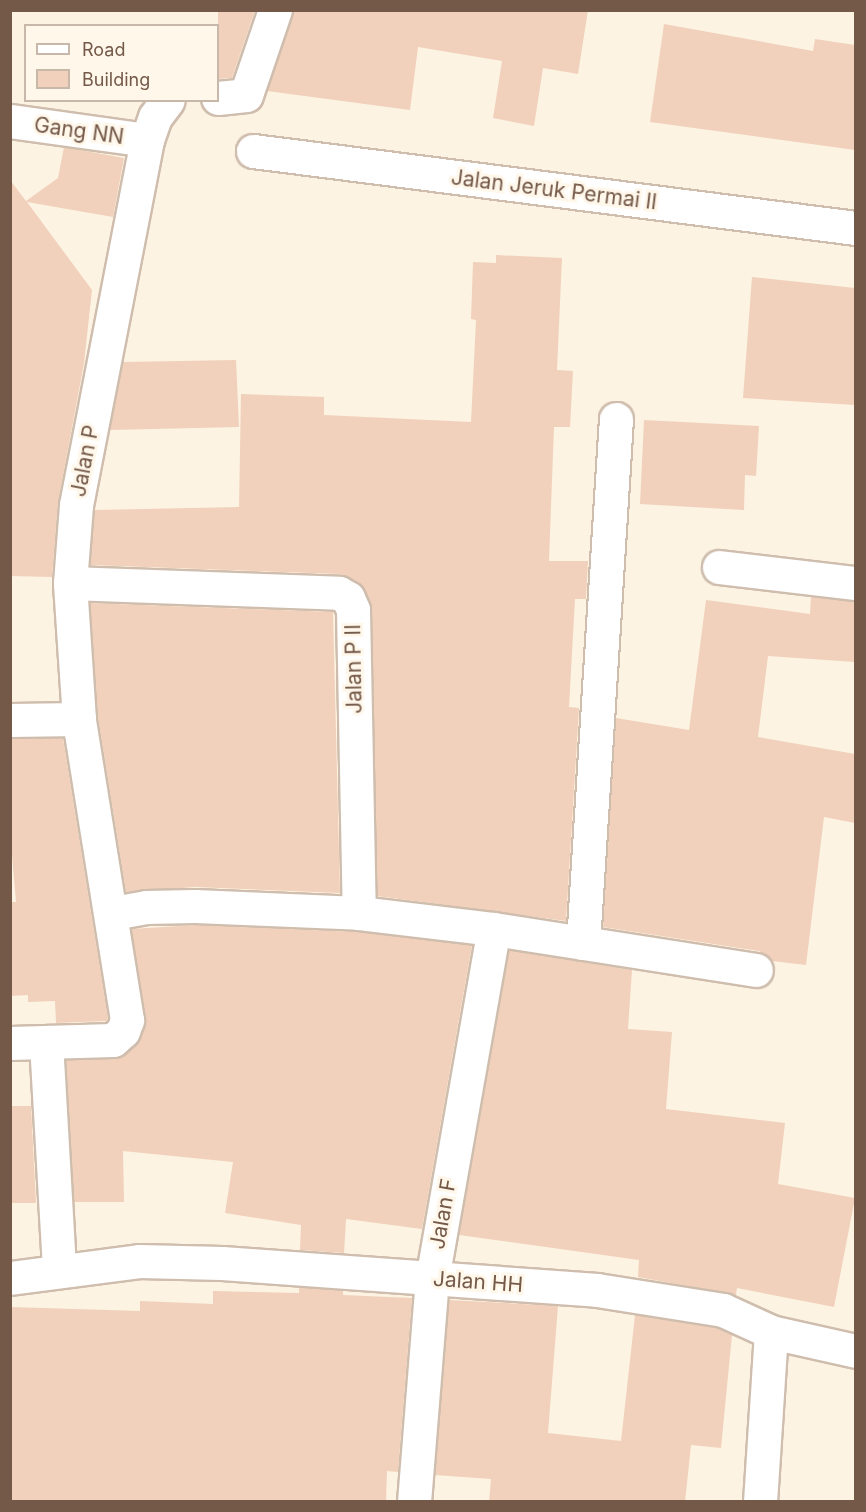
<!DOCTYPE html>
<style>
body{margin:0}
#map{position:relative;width:866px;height:1512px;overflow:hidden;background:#fcf3e3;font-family:Inter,sans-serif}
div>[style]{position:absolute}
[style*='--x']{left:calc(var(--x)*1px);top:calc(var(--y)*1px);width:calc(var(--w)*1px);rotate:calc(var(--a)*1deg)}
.building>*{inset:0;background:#f1d1bb}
.roads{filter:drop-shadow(2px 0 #cfbdad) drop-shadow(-2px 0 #cfbdad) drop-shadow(0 2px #cfbdad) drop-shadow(0 -2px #cfbdad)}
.minor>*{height:33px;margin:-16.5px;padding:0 16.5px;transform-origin:16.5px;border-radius:16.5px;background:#fff}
span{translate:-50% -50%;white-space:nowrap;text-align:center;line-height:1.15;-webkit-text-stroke:6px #fff7ea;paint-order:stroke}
.street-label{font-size:21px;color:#745949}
.frame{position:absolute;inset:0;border:12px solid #745949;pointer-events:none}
.legend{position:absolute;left:24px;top:24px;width:195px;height:78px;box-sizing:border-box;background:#fff7ea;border:2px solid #c7b8aa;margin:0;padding:8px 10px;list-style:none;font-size:18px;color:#745949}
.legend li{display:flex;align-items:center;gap:12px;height:30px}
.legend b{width:30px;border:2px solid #c7b8aa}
</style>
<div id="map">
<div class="building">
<i style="clip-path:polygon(218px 10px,255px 10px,232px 78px,218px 79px)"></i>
<i style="clip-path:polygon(293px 10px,588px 10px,578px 74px,543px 68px,534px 126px,493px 118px,502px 61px,418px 47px,410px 110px,267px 91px)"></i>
<i style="clip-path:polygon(664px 24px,813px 51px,815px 39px,855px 45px,855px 150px,650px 122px)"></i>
<i style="clip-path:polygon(64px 147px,124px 158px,113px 217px,27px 202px,92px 290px,84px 363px,58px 502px,52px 577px,10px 576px,10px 180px,26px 201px,58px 178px)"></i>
<i style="clip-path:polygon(496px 255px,562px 258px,557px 370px,573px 371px,570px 427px,554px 427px,549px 561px,588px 561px,586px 599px,575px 599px,569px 707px,579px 708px,566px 921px,377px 896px,372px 610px,365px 591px,357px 582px,340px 574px,90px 565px,94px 510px,239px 507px,241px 394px,324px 397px,324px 415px,471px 422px,476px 320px,471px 319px,473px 262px,496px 263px)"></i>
<i style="clip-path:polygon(752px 277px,855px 288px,855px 405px,743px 398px)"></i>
<i style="clip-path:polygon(236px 360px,239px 427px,110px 430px,123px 362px)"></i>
<i style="clip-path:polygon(644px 420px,759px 426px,756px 476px,745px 475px,744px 510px,640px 504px)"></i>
<i style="clip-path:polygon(811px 597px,855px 601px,855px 662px,768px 656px,758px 737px,855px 754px,855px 823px,824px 817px,806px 965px,772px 961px,759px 951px,603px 927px,616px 718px,689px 730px,706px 600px,810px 614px)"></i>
<i style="clip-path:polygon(90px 603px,333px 612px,340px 893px,195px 887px,126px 892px,98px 717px)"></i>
<i style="clip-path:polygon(63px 738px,108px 1018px,106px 1021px,56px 1023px,55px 1001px,28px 1002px,28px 995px,10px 996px,10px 902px,16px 902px,10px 831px,10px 739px)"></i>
<i style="clip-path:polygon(195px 925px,357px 932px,472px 945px,422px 1229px,346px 1219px,344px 1253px,300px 1250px,301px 1225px,225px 1213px,233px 1162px,123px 1151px,124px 1202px,74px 1202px,66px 1060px,114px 1059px,126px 1054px,141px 1037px,146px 1017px,131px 929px)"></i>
<i style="clip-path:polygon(509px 950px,632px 970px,628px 1029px,672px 1032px,666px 1109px,785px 1123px,778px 1184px,855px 1198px,834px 1307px,737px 1288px,736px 1295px,638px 1277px,639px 1260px,459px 1235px)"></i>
<i style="clip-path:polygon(10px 1106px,31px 1106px,36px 1203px,10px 1203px)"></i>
<i style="clip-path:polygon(299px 1287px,343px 1291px,343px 1295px,412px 1298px,398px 1472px,387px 1471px,386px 1502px,11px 1502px,10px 1307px,140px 1311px,140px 1301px,213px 1304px,213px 1291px,299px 1293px)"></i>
<i style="clip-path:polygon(449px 1300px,558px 1306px,548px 1433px,621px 1441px,635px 1315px,718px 1328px,732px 1335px,721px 1448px,691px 1445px,685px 1502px,489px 1502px,491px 1479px,435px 1475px)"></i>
</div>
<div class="roads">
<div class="minor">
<i style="--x:218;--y:98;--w:28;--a:-6"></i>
<i style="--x:246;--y:95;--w:90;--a:-71.2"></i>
<i style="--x:10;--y:121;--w:138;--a:7.9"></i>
<i style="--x:253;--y:151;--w:608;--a:7.28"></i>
<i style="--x:719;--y:567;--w:138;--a:6.7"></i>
<i style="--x:70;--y:583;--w:269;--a:2.1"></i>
<i style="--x:339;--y:593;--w:10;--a:29"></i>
<i style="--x:348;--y:598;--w:13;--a:67"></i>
<i style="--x:353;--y:610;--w:303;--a:88.9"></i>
<i style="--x:10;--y:720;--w:69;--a:-0.8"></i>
<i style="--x:79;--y:719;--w:136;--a:-93.8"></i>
<i style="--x:70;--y:583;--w:78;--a:-85.6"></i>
<i style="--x:76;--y:505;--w:372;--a:-79"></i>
<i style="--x:147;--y:140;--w:24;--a:-71"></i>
<i style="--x:155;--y:117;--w:21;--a:-53"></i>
<i style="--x:113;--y:913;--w:34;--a:-10"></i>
<i style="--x:146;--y:907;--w:49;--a:-1.2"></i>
<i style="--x:195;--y:906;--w:164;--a:2.4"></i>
<i style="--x:359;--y:913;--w:136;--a:6.8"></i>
<i style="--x:494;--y:929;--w:265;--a:8.9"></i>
<i style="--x:583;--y:943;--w:525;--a:-86.4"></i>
<i style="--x:46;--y:1042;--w:228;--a:86.7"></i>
<i style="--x:10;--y:1043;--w:103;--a:-1.7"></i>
<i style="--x:113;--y:1040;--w:13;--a:-42"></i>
<i style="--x:123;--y:1031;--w:12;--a:-70"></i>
<i style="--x:127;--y:1020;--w:305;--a:-99.1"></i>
<i style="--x:10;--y:1278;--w:130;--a:-7.5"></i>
<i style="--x:139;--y:1261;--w:83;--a:1.4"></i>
<i style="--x:222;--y:1263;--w:376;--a:4.1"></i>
<i style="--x:597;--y:1290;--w:128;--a:9"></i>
<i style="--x:723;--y:1310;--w:53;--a:24.6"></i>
<i style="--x:771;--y:1332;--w:87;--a:12.6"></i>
<i style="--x:414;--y:1502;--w:224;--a:-85.4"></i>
<i style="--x:432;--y:1279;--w:355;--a:-80"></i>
<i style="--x:760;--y:1502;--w:170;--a:-86.3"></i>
</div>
</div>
<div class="street-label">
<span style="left:79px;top:131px;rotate:8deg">Gang NN</span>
<span style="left:554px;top:190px;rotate:7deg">Jalan Jeruk Permai II</span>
<span style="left:85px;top:461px;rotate:-79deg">Jalan P</span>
<span style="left:354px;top:669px;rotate:-91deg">Jalan P II</span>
<span style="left:443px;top:1214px;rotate:-80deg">Jalan F</span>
<span style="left:478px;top:1282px;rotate:4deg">Jalan HH</span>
</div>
<div class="frame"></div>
<ul class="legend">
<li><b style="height:8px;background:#fff"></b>Road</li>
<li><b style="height:16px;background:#f1d1bb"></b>Building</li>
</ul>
</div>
